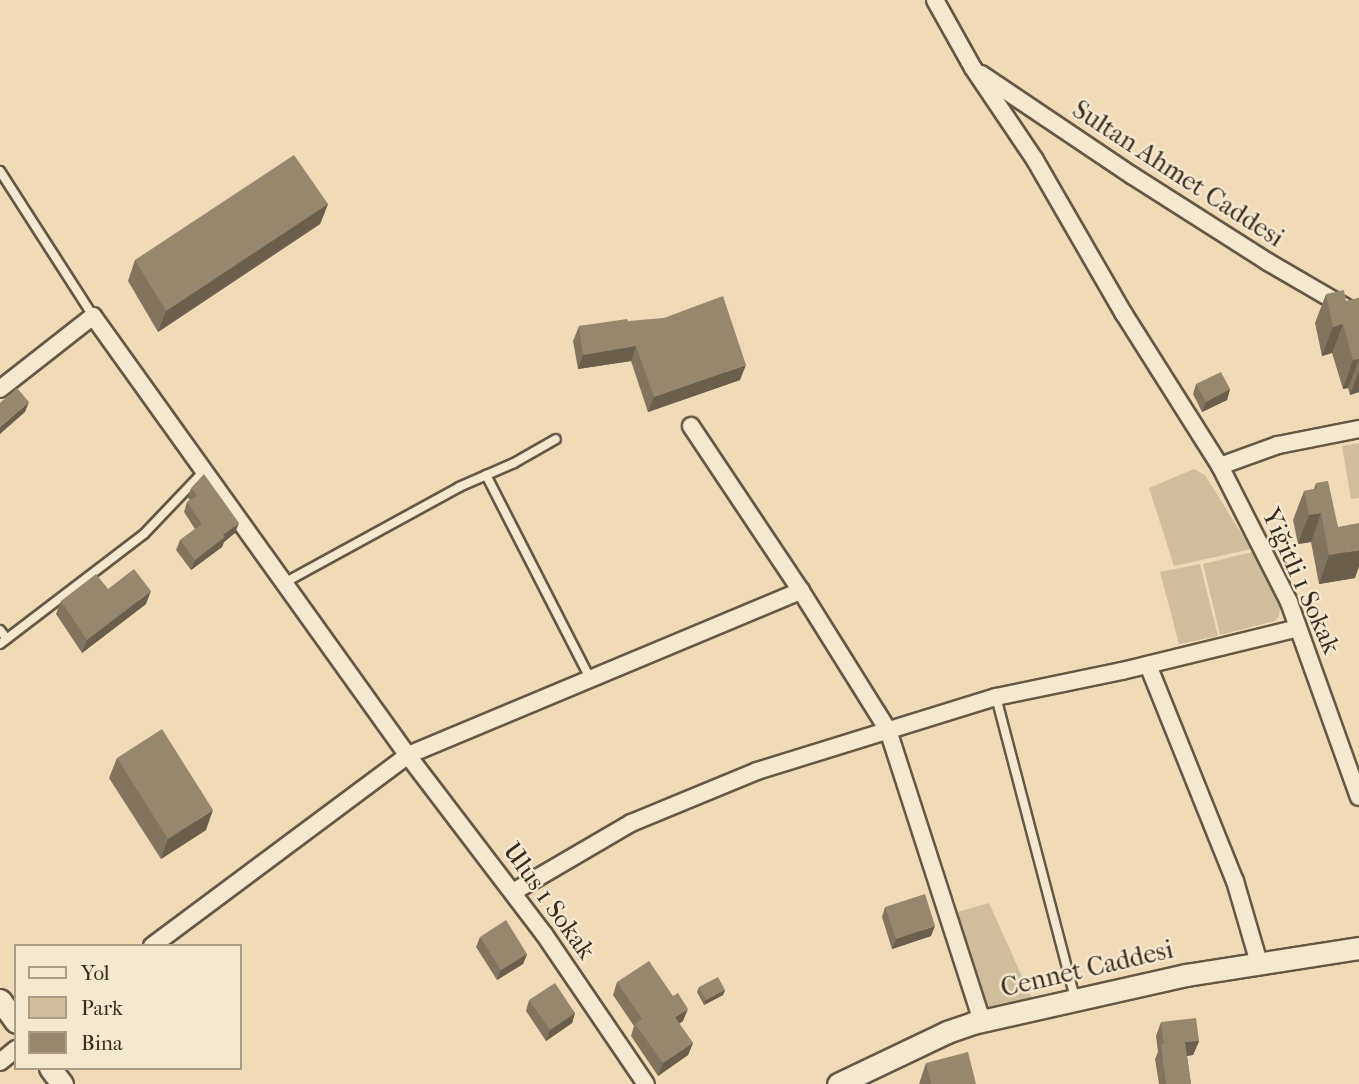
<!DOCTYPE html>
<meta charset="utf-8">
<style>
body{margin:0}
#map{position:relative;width:1359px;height:1084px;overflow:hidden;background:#f0dbb6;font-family:"IM FELL French Canon",serif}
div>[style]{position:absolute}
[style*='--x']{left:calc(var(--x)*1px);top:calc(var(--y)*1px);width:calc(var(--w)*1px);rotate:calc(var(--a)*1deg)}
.green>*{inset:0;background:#d0bd9c}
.roads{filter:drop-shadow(2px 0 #645846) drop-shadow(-2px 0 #645846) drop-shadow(0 2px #645846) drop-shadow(0 -2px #645846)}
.service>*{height:8px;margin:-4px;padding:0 4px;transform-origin:4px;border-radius:4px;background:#f5e8d0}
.minor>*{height:16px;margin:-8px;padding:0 8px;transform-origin:8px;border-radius:8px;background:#f5e8d0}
.tertiary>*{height:21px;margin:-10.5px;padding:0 10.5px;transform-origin:10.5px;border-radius:10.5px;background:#f5e8d0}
.wall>*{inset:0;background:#82745f}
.shaded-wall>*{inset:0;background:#6a5e4d}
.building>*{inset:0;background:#97876e}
span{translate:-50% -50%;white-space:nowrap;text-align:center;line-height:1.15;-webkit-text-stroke:5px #f5e8d0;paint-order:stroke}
.street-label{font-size:26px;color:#362c20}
.legend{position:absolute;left:14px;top:944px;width:228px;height:126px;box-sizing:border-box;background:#f5e8d0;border:2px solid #a99d8a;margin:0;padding:9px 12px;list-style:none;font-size:21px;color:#362c20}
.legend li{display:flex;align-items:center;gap:14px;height:35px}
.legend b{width:35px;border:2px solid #a99d8a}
</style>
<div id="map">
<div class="green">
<i style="clip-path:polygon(1359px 443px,1359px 498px,1351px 499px,1342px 446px)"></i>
<i style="clip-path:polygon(1194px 469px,1205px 475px,1251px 549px,1174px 566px,1149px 488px)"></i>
<i style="clip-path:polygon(1253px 552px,1280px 607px,1279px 616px,1275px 621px,1220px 635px,1203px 564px)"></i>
<i style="clip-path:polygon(1200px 564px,1218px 636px,1179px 644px,1160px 572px)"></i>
<i style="clip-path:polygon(989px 903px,1033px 1001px,986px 1011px,954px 913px)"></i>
</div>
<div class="roads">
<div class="service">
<i style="--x:0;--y:171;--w:172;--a:57.3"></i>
<i style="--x:486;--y:475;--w:228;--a:62.9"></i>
<i style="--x:284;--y:583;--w:200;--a:-28.7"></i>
<i style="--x:459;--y:487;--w:60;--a:-23.6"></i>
<i style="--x:514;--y:463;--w:48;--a:-29.7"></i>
<i style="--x:0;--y:630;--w:11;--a:52"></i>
<i style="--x:0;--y:644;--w:181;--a:-37.4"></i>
<i style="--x:144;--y:534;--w:87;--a:-46.4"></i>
<i style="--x:996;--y:697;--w:312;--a:75.3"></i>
</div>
<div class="minor">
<i style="--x:935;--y:0;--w:78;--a:60.8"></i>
<i style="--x:973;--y:68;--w:111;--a:56"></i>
<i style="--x:1035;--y:160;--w:178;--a:60"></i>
<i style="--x:1124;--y:314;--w:180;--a:57.7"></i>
<i style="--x:1220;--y:466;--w:153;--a:63.1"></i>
<i style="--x:1289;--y:602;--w:207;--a:70.3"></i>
<i style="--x:981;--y:74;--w:183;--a:33.9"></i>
<i style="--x:1133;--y:176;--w:160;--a:32.5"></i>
<i style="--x:1268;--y:262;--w:105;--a:30.2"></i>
<i style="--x:0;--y:389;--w:118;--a:-38.1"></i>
<i style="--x:93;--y:316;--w:538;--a:54.39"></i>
<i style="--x:406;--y:753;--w:228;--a:52.7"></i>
<i style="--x:544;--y:934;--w:181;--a:55.8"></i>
<i style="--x:691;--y:426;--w:198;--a:56.3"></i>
<i style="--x:801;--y:591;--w:164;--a:58"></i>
<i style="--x:888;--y:730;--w:306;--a:72.1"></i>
<i style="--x:1220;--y:466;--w:62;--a:-19.9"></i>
<i style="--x:1278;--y:445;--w:83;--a:-11.2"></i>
<i style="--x:1148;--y:665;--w:233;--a:68.1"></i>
<i style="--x:1235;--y:881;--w:85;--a:73.7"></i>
<i style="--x:513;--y:892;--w:137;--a:-30.3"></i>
<i style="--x:631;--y:823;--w:136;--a:-22.4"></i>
<i style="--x:757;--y:771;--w:250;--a:-17.2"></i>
<i style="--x:996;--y:697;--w:129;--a:-11.7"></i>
<i style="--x:1122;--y:671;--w:181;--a:-13.7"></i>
<i style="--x:152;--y:946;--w:319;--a:-36.7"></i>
<i style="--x:408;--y:755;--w:426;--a:-22.7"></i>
<i style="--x:0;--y:1062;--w:21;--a:-39"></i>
</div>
<div class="tertiary">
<i style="--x:0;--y:1000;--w:27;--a:54"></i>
<i style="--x:50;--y:1068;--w:20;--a:53"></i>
<i style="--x:838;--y:1084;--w:121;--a:-25.5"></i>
<i style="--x:947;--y:1032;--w:28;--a:-19"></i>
<i style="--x:973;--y:1023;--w:218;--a:-12.7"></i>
<i style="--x:1186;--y:975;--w:175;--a:-8.9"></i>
</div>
</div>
<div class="wall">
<i style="clip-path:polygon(328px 204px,320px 224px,158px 332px,128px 281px,135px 260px)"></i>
<i style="clip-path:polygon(1326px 294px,1346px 301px,1359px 298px,1359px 392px,1350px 395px,1348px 388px,1343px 389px,1332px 353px,1322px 356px,1315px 323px)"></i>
<i style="clip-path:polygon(628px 321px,740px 380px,648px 412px,631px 361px,578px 369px,573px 341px,579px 326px)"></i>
<i style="clip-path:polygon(1196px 384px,1230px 389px,1227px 400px,1202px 412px,1193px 394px)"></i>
<i style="clip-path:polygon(1316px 483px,1338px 527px,1355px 578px,1319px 584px,1311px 542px,1298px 544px,1293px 520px,1304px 491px,1314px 489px)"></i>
<i style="clip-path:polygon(191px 488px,235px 533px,224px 542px,222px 547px,191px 570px,176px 550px,180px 540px,195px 529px,184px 512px,187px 502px,190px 500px,188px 498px)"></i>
<i style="clip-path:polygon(108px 589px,146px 604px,82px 653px,56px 614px,61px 601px)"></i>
<i style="clip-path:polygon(117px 758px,206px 830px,161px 859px,109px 778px)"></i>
<i style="clip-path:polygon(885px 907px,931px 936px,892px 949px,882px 917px)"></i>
<i style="clip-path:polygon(480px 937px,527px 954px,523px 964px,497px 980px,476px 947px)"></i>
<i style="clip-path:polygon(617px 982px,683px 1021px,679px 1024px,693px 1043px,688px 1055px,658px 1076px,631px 1036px,634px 1026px,613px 995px)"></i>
<i style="clip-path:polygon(699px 987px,725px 990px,723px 995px,704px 1005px,697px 992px)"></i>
<i style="clip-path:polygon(529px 1000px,575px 1013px,572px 1023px,546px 1041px,526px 1011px)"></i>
<i style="clip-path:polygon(1161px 1022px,1199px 1041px,1193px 1055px,1187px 1056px,1191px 1084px,1159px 1084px,1155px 1059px,1158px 1052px,1156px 1036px)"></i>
<i style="clip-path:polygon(926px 1063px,976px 1084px,919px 1084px)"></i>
</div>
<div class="shaded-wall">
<i style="clip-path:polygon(328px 204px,320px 224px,158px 332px,166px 311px)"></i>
<i style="clip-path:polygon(1343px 324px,1332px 353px,1322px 356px,1333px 327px)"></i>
<i style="clip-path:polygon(636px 346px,631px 361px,578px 369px,583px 355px)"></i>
<i style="clip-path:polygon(1359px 359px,1348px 388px,1343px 389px,1353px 360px)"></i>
<i style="clip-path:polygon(746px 365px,740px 380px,648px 412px,654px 397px)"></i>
<i style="clip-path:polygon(1359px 371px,1359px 392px,1350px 395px)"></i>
<i style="clip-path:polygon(1230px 389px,1227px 400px,1202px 412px,1206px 402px)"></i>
<i style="clip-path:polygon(29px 402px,25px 412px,0 434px,0 427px)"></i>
<i style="clip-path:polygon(1321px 513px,1311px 542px,1298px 544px,1309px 515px)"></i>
<i style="clip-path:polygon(239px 523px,235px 533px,224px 542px,222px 547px,191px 570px,195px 560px,223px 535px)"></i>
<i style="clip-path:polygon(1359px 550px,1359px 567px,1355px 578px,1319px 584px,1329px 555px)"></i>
<i style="clip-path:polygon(151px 591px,146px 604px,82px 653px,87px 640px)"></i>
<i style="clip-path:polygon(213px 810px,206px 830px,161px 859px,168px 839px)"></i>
<i style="clip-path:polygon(935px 926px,931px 936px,892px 949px,896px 939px)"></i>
<i style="clip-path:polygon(527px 954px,523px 964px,497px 980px,501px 970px)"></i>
<i style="clip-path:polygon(725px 990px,723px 995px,704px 1005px,706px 1000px)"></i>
<i style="clip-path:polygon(688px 1009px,683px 1021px,670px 1029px,675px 1017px)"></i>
<i style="clip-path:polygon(575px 1013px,572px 1023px,546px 1041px,550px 1030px)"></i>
<i style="clip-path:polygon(1199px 1041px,1193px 1055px,1180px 1057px,1185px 1042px)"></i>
<i style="clip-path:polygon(693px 1043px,688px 1055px,658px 1076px,663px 1063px)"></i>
</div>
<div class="building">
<i style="clip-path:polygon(294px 155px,328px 204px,166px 311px,135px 260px)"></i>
<i style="clip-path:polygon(1344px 290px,1346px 301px,1359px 298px,1359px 359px,1353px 360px,1343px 324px,1333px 327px,1326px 294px)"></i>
<i style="clip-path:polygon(723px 296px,746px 365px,654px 397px,636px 346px,583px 355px,579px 326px,627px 319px,628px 321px,664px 318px)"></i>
<i style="clip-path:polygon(1221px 372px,1230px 389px,1206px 402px,1196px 384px)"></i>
<i style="clip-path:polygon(17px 388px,29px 402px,0 427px,0 403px)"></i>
<i style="clip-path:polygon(204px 474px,239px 523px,223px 535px,225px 537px,195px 560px,180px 540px,202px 524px,187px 502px,197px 496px,191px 488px)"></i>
<i style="clip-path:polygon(1328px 481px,1338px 527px,1359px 523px,1359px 550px,1329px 555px,1321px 513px,1309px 515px,1304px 491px,1317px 489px,1316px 483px)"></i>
<i style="clip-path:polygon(134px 569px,151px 591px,87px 640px,61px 601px,96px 574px,108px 589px)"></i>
<i style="clip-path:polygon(162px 729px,213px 810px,168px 839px,117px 758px)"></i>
<i style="clip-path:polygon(925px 894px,935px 926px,896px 939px,885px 907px)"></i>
<i style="clip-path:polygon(506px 920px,527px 954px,501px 970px,480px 937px)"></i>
<i style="clip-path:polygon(649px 961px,673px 996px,678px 993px,688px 1009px,675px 1017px,693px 1043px,663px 1063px,635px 1024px,642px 1019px,617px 982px)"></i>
<i style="clip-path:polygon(718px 977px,725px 990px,706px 1000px,699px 987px)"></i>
<i style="clip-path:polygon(555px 983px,575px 1013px,550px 1030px,529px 1000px)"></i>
<i style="clip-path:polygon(1196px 1018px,1199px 1041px,1185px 1042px,1191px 1084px,1166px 1084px,1161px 1045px,1164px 1044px,1161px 1022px)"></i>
<i style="clip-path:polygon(968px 1052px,976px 1084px,931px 1084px,926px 1063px)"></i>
</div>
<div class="street-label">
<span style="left:1178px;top:174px;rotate:33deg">Sultan Ahmet Caddesi</span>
<span style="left:1301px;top:581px;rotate:66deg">Yiğitli 1 Sokak</span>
<span style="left:549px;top:901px;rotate:54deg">Ulus 1 Sokak</span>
<span style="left:1087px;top:969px;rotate:-13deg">Cennet Caddesi</span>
</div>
<ul class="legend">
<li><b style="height:9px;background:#f5e8d0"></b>Yol</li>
<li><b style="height:19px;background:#d0bd9c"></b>Park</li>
<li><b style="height:19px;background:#97876e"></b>Bina</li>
</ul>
</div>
